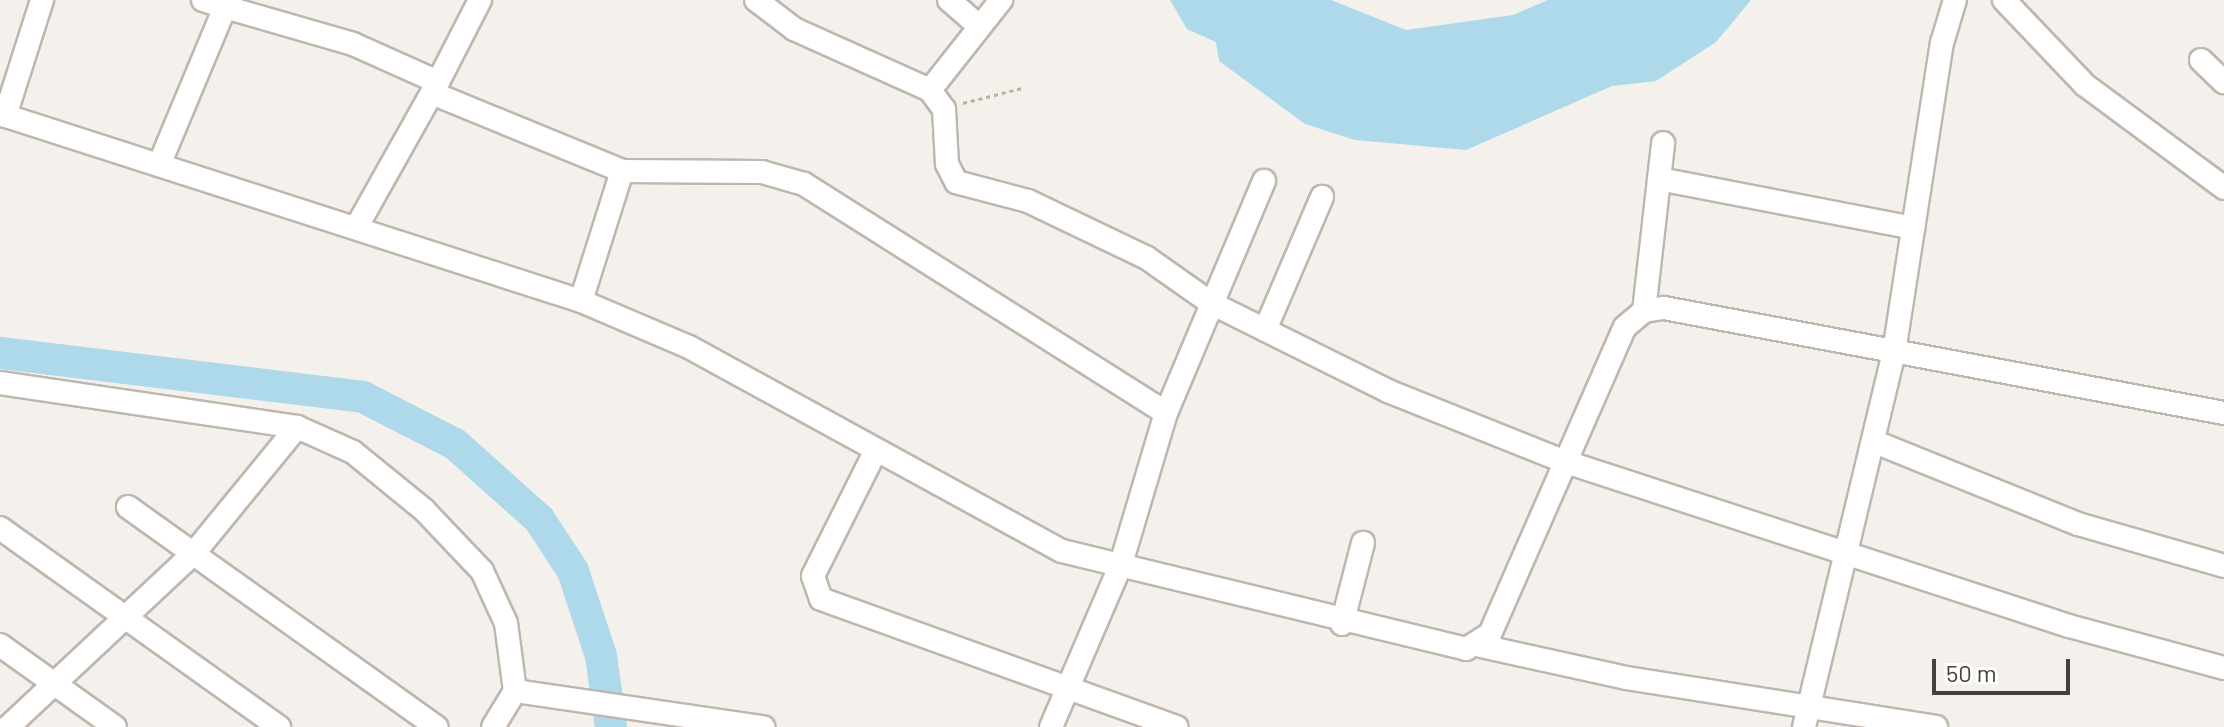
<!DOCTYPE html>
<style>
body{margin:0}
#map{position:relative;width:2224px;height:727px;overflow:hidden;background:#f4f0eb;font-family:Barlow,sans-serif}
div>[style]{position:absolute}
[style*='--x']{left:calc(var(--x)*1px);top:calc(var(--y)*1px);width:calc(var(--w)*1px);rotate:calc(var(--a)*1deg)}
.water>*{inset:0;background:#add9eb}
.river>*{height:32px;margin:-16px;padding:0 16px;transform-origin:16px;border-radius:16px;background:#add9eb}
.path>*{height:3px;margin-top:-1.5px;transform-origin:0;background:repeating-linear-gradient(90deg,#bfb1a0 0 4px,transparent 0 8px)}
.roads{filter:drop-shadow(2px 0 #bfb7ae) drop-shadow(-2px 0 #bfb7ae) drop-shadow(0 2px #bfb7ae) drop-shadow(0 -2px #bfb7ae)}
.minor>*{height:22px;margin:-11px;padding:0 11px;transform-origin:11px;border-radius:11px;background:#fff}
span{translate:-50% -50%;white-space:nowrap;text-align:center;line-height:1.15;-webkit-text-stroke:6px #fff;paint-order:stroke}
.scale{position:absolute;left:1932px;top:659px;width:138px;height:36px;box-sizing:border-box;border:4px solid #474039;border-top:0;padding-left:10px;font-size:24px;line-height:28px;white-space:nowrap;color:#474039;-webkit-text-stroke:6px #fff;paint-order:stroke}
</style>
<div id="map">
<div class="water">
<i style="clip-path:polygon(1170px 0,1331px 0,1406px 30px,1513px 15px,1548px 0,1751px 0,1716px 42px,1656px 81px,1612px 86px,1466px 150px,1355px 140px,1305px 124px,1219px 61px,1216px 42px,1187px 29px)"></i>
</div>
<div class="river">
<i style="--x:0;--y:353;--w:366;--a:6.9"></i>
<i style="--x:363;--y:397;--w:103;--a:27.1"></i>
<i style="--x:455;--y:444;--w:113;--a:41.8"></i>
<i style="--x:539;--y:519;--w:62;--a:56.8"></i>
<i style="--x:573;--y:571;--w:89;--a:71.8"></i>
<i style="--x:601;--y:656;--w:72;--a:82"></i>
</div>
<div class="path">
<i style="--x:963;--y:103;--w:61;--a:-14.3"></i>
</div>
<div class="roads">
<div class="minor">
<i style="--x:203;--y:0;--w:23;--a:18"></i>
<i style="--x:756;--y:0;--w:48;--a:37.3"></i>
<i style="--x:794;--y:29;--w:149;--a:24.2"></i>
<i style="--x:930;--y:90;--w:24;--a:54"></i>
<i style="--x:944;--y:109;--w:55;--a:86.9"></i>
<i style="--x:947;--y:164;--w:20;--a:63"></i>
<i style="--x:956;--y:182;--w:74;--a:14.8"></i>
<i style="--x:1028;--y:201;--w:132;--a:25.6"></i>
<i style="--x:1147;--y:258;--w:78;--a:35.1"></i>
<i style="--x:1211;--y:303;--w:198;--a:26.4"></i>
<i style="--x:1388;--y:391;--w:188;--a:21.8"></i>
<i style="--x:1563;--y:461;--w:532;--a:18.06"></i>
<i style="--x:2069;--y:626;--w:161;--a:15.2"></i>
<i style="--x:949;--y:0;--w:40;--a:41"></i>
<i style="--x:2004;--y:0;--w:117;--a:46.4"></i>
<i style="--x:2085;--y:85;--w:173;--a:36.5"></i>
<i style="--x:2201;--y:60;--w:32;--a:44"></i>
<i style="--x:438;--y:82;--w:92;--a:-62.9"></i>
<i style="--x:930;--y:90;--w:115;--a:-51.7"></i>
<i style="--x:432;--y:93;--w:205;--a:22.3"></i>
<i style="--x:622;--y:171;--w:140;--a:0.4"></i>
<i style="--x:762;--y:172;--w:44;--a:15.9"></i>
<i style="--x:804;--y:184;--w:428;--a:32.3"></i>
<i style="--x:0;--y:114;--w:610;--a:17.84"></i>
<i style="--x:581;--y:301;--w:117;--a:23.1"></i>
<i style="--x:689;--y:347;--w:425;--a:28.7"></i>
<i style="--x:1062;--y:551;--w:416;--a:13.6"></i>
<i style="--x:1466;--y:649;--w:28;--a:-32"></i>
<i style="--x:1490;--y:634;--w:335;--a:-66.3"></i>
<i style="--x:1625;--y:327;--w:25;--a:-40"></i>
<i style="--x:1644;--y:311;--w:20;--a:-9"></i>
<i style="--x:1664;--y:308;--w:570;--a:10.62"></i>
<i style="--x:5;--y:116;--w:122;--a:-72.3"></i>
<i style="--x:159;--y:165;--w:171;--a:-67.3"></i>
<i style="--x:225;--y:7;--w:133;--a:16.1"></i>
<i style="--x:353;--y:44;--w:93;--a:24.1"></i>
<i style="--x:438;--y:82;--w:167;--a:119.3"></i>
<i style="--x:1659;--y:179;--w:259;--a:10.9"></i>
<i style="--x:581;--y:301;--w:136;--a:-72.5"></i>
<i style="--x:1644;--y:311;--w:169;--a:-83.5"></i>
<i style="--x:1265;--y:330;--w:145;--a:-66.8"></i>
<i style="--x:0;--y:383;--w:300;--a:8.4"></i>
<i style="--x:297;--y:427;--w:61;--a:24.1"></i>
<i style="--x:353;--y:452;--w:92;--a:39.2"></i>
<i style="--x:424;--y:510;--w:84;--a:46.4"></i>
<i style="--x:482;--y:571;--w:57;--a:65.2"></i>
<i style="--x:506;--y:623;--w:69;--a:82.5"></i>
<i style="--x:515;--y:691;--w:42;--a:121.4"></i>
<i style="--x:1875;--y:442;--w:219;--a:22"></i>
<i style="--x:2078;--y:524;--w:152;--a:16"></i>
<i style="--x:876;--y:450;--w:141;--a:116.6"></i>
<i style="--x:813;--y:576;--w:24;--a:71"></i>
<i style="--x:821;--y:599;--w:378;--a:19.8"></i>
<i style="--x:128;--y:507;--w:379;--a:35.5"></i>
<i style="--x:0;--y:528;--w:343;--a:35.5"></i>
<i style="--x:1342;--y:624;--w:84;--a:-75.5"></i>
<i style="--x:0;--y:645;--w:141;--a:35.5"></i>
<i style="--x:1481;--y:646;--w:149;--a:12.4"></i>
<i style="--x:1627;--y:678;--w:313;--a:9"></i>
<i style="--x:515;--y:691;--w:251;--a:8.3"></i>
<i style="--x:8;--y:727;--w:255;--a:-43.1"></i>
<i style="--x:194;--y:553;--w:163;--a:-50.7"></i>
<i style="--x:1051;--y:727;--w:174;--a:-66.7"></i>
<i style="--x:1120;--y:567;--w:161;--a:-73.4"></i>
<i style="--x:1166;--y:413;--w:252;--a:-67.1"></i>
<i style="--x:1804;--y:727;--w:386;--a:-76.5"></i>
<i style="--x:1894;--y:352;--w:313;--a:-81.2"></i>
<i style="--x:1942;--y:43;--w:45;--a:-73.2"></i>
</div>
</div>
<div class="scale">50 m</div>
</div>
